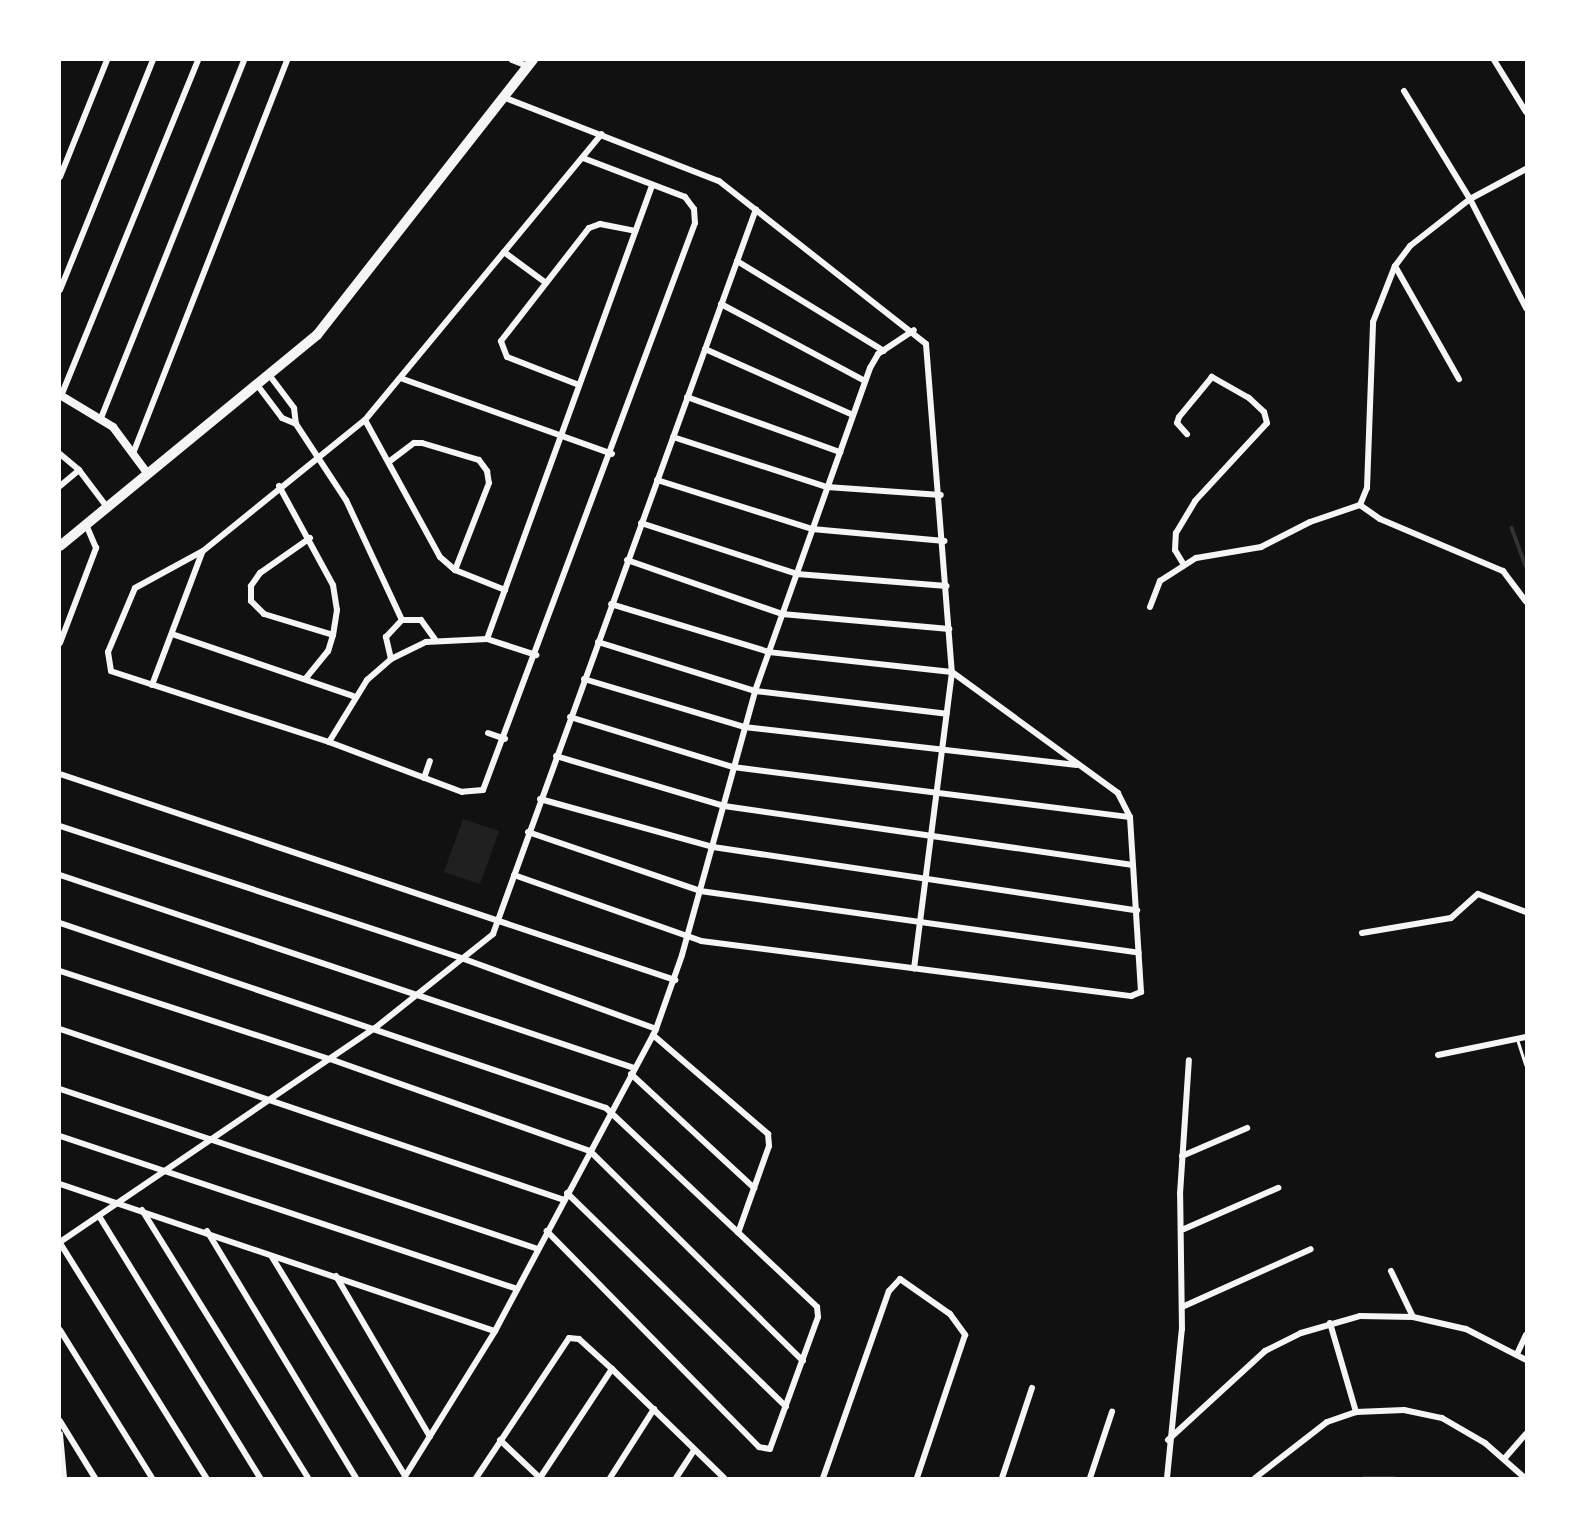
<!DOCTYPE html>
<style>
body{margin:0}
#map{position:relative;width:1586px;height:1538px;overflow:hidden;background:#111;font-family:Roboto,sans-serif}
div>[style]{position:absolute}
[style*='--x']{left:calc(var(--x)*1px);top:calc(var(--y)*1px);width:calc(var(--w)*1px);rotate:calc(var(--a)*1deg)}
.green>*{inset:0;background:#202020}
.stream>*{height:3.5px;margin:-1.75px;padding:0 1.75px;transform-origin:1.75px;border-radius:1.75px;background:#333}
.service>*{height:2.5px;margin:-1.25px;padding:0 1.25px;transform-origin:1.25px;border-radius:1.25px;background:#f5f5f5}
.minor>*{height:6px;margin:-3px;padding:0 3px;transform-origin:3px;border-radius:3px;background:#f5f5f5}
.secondary>*{height:8px;margin:-4px;padding:0 4px;transform-origin:4px;border-radius:4px;background:#f5f5f5}
.primary>*{height:10px;margin:-5px;padding:0 5px;transform-origin:5px;border-radius:5px;background:#f5f5f5}
span{translate:-50% -50%;white-space:nowrap;text-align:center;line-height:1.15;-webkit-text-stroke:5px #fff;paint-order:stroke}
.frame{position:absolute;inset:0;border:61px solid #fff;pointer-events:none}
</style>
<div id="map">
<div class="green">
<i style="clip-path:polygon(463px 819px,499px 831px,480px 884px,444px 872px)"></i>
</div>
<div class="stream">
<i style="--x:1512;--y:528;--w:40;--a:69.8"></i>
<i style="--x:1364;--y:1478;--w:30;--a:0"></i>
</div>
<div class="service">
<i style="--x:1518;--y:1041;--w:25;--a:72"></i>
</div>
<div class="minor">
<i style="--x:512;--y:60;--w:17;--a:21"></i>
<i style="--x:1494;--y:60;--w:61;--a:58.4"></i>
<i style="--x:1404;--y:91;--w:127;--a:58.6"></i>
<i style="--x:1470;--y:199;--w:123;--a:62.8"></i>
<i style="--x:503;--y:97;--w:232;--a:21.3"></i>
<i style="--x:719;--y:181;--w:263;--a:38.2"></i>
<i style="--x:926;--y:344;--w:329;--a:85.5"></i>
<i style="--x:952;--y:672;--w:299;--a:97.3"></i>
<i style="--x:583;--y:158;--w:109;--a:20.9"></i>
<i style="--x:685;--y:197;--w:15;--a:53"></i>
<i style="--x:694;--y:209;--w:14;--a:86"></i>
<i style="--x:695;--y:223;--w:605;--a:110.5"></i>
<i style="--x:483;--y:790;--w:21;--a:175"></i>
<i style="--x:462;--y:792;--w:142;--a:-159.4"></i>
<i style="--x:329;--y:742;--w:229;--a:-162"></i>
<i style="--x:111;--y:671;--w:19;--a:-99"></i>
<i style="--x:108;--y:652;--w:69;--a:-67.1"></i>
<i style="--x:135;--y:588;--w:77;--a:-28.6"></i>
<i style="--x:203;--y:551;--w:208;--a:-39"></i>
<i style="--x:365;--y:420;--w:371;--a:-50.4"></i>
<i style="--x:60;--y:177;--w:126;--a:-68.1"></i>
<i style="--x:504;--y:252;--w:52;--a:36.4"></i>
<i style="--x:737;--y:261;--w:172;--a:31.5"></i>
<i style="--x:1395;--y:266;--w:130;--a:60.5"></i>
<i style="--x:60;--y:290;--w:248;--a:-68"></i>
<i style="--x:721;--y:304;--w:163;--a:28.1"></i>
<i style="--x:705;--y:349;--w:162;--a:24"></i>
<i style="--x:270;--y:376;--w:40;--a:53"></i>
<i style="--x:294;--y:408;--w:16;--a:83"></i>
<i style="--x:296;--y:424;--w:91;--a:56.7"></i>
<i style="--x:346;--y:500;--w:132;--a:65"></i>
<i style="--x:403;--y:379;--w:222;--a:19.7"></i>
<i style="--x:579;--y:385;--w:77;--a:-158.7"></i>
<i style="--x:507;--y:357;--w:17;--a:-111"></i>
<i style="--x:501;--y:341;--w:143;--a:-52.1"></i>
<i style="--x:589;--y:228;--w:12;--a:-20"></i>
<i style="--x:600;--y:224;--w:36;--a:11"></i>
<i style="--x:258;--y:386;--w:40;--a:53"></i>
<i style="--x:282;--y:418;--w:15;--a:23"></i>
<i style="--x:61;--y:396;--w:363;--a:-67.8"></i>
<i style="--x:687;--y:397;--w:163;--a:19.8"></i>
<i style="--x:101;--y:418;--w:386;--a:-68.2"></i>
<i style="--x:365;--y:420;--w:156;--a:61.3"></i>
<i style="--x:440;--y:557;--w:20;--a:41"></i>
<i style="--x:455;--y:570;--w:54;--a:21.8"></i>
<i style="--x:673;--y:437;--w:162;--a:18"></i>
<i style="--x:827;--y:487;--w:114;--a:4"></i>
<i style="--x:134;--y:451;--w:420;--a:-68.6"></i>
<i style="--x:60;--y:454;--w:25;--a:40"></i>
<i style="--x:79;--y:470;--w:46;--a:52.9"></i>
<i style="--x:390;--y:461;--w:30;--a:-37"></i>
<i style="--x:414;--y:443;--w:8;--a:0"></i>
<i style="--x:422;--y:443;--w:59;--a:16.6"></i>
<i style="--x:479;--y:460;--w:14;--a:54"></i>
<i style="--x:487;--y:471;--w:12;--a:81"></i>
<i style="--x:489;--y:483;--w:93;--a:111.3"></i>
<i style="--x:657;--y:480;--w:163;--a:17.5"></i>
<i style="--x:812;--y:529;--w:133;--a:5.2"></i>
<i style="--x:60;--y:486;--w:25;--a:-40"></i>
<i style="--x:279;--y:486;--w:113;--a:61.4"></i>
<i style="--x:333;--y:585;--w:25;--a:81"></i>
<i style="--x:337;--y:610;--w:25;--a:99"></i>
<i style="--x:333;--y:635;--w:17;--a:107"></i>
<i style="--x:328;--y:651;--w:36;--a:129"></i>
<i style="--x:1360;--y:505;--w:24;--a:35"></i>
<i style="--x:1380;--y:519;--w:134;--a:22.9"></i>
<i style="--x:1503;--y:571;--w:38;--a:53"></i>
<i style="--x:641;--y:523;--w:164;--a:18.1"></i>
<i style="--x:797;--y:574;--w:150;--a:4.6"></i>
<i style="--x:310;--y:538;--w:61;--a:145"></i>
<i style="--x:260;--y:573;--w:16;--a:125"></i>
<i style="--x:251;--y:586;--w:15;--a:90"></i>
<i style="--x:251;--y:601;--w:18;--a:45"></i>
<i style="--x:264;--y:614;--w:72;--a:16.9"></i>
<i style="--x:627;--y:560;--w:164;--a:19.2"></i>
<i style="--x:782;--y:614;--w:168;--a:5.1"></i>
<i style="--x:1184;--y:565;--w:17;--a:-121"></i>
<i style="--x:1175;--y:550;--w:17;--a:-87"></i>
<i style="--x:1176;--y:533;--w:37;--a:-59"></i>
<i style="--x:1195;--y:501;--w:106;--a:-47.3"></i>
<i style="--x:1267;--y:423;--w:11;--a:-105"></i>
<i style="--x:1264;--y:412;--w:21;--a:-137"></i>
<i style="--x:1249;--y:398;--w:43;--a:-150.4"></i>
<i style="--x:1212;--y:377;--w:52;--a:129.5"></i>
<i style="--x:1179;--y:417;--w:6;--a:108"></i>
<i style="--x:1177;--y:423;--w:15;--a:48"></i>
<i style="--x:1150;--y:607;--w:28;--a:-69"></i>
<i style="--x:1160;--y:581;--w:43;--a:-32.6"></i>
<i style="--x:1196;--y:558;--w:66;--a:-9.6"></i>
<i style="--x:1261;--y:547;--w:55;--a:-27"></i>
<i style="--x:1310;--y:522;--w:53;--a:-18.8"></i>
<i style="--x:1360;--y:505;--w:18;--a:-68"></i>
<i style="--x:1367;--y:488;--w:166;--a:-87.9"></i>
<i style="--x:1373;--y:322;--w:60;--a:-68.6"></i>
<i style="--x:1395;--y:266;--w:25;--a:-53"></i>
<i style="--x:1410;--y:246;--w:76;--a:-38.1"></i>
<i style="--x:1470;--y:199;--w:64;--a:-28.2"></i>
<i style="--x:172;--y:634;--w:191;--a:18.9"></i>
<i style="--x:487;--y:639;--w:483;--a:-70"></i>
<i style="--x:598;--y:642;--w:164;--a:17.3"></i>
<i style="--x:755;--y:691;--w:193;--a:6.8"></i>
<i style="--x:60;--y:643;--w:102;--a:-69.2"></i>
<i style="--x:96;--y:548;--w:26;--a:-113"></i>
<i style="--x:391;--y:659;--w:23;--a:-103"></i>
<i style="--x:386;--y:637;--w:23;--a:-47"></i>
<i style="--x:402;--y:620;--w:19;--a:0"></i>
<i style="--x:421;--y:620;--w:24;--a:54"></i>
<i style="--x:584;--y:679;--w:167;--a:16.7"></i>
<i style="--x:744;--y:727;--w:335;--a:6.5"></i>
<i style="--x:152;--y:685;--w:141;--a:-69.3"></i>
<i style="--x:570;--y:717;--w:170;--a:17.1"></i>
<i style="--x:733;--y:767;--w:400;--a:7.2"></i>
<i style="--x:488;--y:733;--w:18;--a:19"></i>
<i style="--x:329;--y:742;--w:73;--a:-58.5"></i>
<i style="--x:367;--y:680;--w:32;--a:-41"></i>
<i style="--x:391;--y:659;--w:39;--a:-26"></i>
<i style="--x:426;--y:642;--w:61;--a:-2.8"></i>
<i style="--x:487;--y:639;--w:52;--a:18.1"></i>
<i style="--x:556;--y:756;--w:175;--a:16.6"></i>
<i style="--x:724;--y:806;--w:413;--a:8.2"></i>
<i style="--x:60;--y:774;--w:649;--a:18.52"></i>
<i style="--x:424;--y:778;--w:18;--a:-71"></i>
<i style="--x:540;--y:799;--w:180;--a:15.5"></i>
<i style="--x:713;--y:847;--w:429;--a:8.5"></i>
<i style="--x:60;--y:826;--w:425;--a:18.2"></i>
<i style="--x:464;--y:959;--w:204;--a:20"></i>
<i style="--x:528;--y:832;--w:182;--a:18.9"></i>
<i style="--x:700;--y:891;--w:443;--a:8"></i>
<i style="--x:60;--y:875;--w:606;--a:18.58"></i>
<i style="--x:514;--y:875;--w:198;--a:19.4"></i>
<i style="--x:701;--y:941;--w:434;--a:7.3"></i>
<i style="--x:1131;--y:996;--w:11;--a:-22"></i>
<i style="--x:1141;--y:992;--w:175;--a:-93.6"></i>
<i style="--x:1130;--y:817;--w:27;--a:-117"></i>
<i style="--x:1118;--y:793;--w:205;--a:-143.9"></i>
<i style="--x:952;--y:672;--w:184;--a:-173.8"></i>
<i style="--x:769;--y:652;--w:165;--a:-163.1"></i>
<i style="--x:60;--y:923;--w:576;--a:18.72"></i>
<i style="--x:606;--y:1108;--w:290;--a:43.3"></i>
<i style="--x:817;--y:1307;--w:10;--a:84"></i>
<i style="--x:818;--y:1317;--w:140;--a:110"></i>
<i style="--x:770;--y:1449;--w:11;--a:-170"></i>
<i style="--x:759;--y:1447;--w:303;--a:-134.5"></i>
<i style="--x:1362;--y:933;--w:90;--a:-9.6"></i>
<i style="--x:1451;--y:918;--w:36;--a:-42"></i>
<i style="--x:1478;--y:894;--w:51;--a:20.6"></i>
<i style="--x:60;--y:971;--w:284;--a:18.1"></i>
<i style="--x:330;--y:1059;--w:276;--a:19.5"></i>
<i style="--x:590;--y:1151;--w:299;--a:44.6"></i>
<i style="--x:60;--y:1029;--w:532;--a:18.74"></i>
<i style="--x:653;--y:1035;--w:152;--a:40.7"></i>
<i style="--x:768;--y:1134;--w:12;--a:85"></i>
<i style="--x:769;--y:1146;--w:92;--a:109.6"></i>
<i style="--x:1438;--y:1055;--w:90;--a:-11.6"></i>
<i style="--x:631;--y:1074;--w:168;--a:42.8"></i>
<i style="--x:60;--y:1089;--w:504;--a:18.51"></i>
<i style="--x:60;--y:1136;--w:482;--a:18.5"></i>
<i style="--x:1182;--y:1156;--w:71;--a:-23.3"></i>
<i style="--x:60;--y:1184;--w:459;--a:18.7"></i>
<i style="--x:567;--y:1193;--w:306;--a:44.3"></i>
<i style="--x:142;--y:1210;--w:315;--a:58.2"></i>
<i style="--x:99;--y:1216;--w:308;--a:58.4"></i>
<i style="--x:1184;--y:1229;--w:103;--a:-23.6"></i>
<i style="--x:207;--y:1231;--w:288;--a:58.9"></i>
<i style="--x:60;--y:1242;--w:381;--a:-34.2"></i>
<i style="--x:375;--y:1028;--w:151;--a:-38.5"></i>
<i style="--x:493;--y:934;--w:771;--a:-70.06"></i>
<i style="--x:60;--y:1243;--w:277;--a:58.1"></i>
<i style="--x:272;--y:1257;--w:256;--a:58.7"></i>
<i style="--x:1391;--y:1271;--w:51;--a:64.4"></i>
<i style="--x:336;--y:1276;--w:186;--a:59.7"></i>
<i style="--x:1182;--y:1307;--w:141;--a:-24.2"></i>
<i style="--x:1330;--y:1323;--w:93;--a:73.7"></i>
<i style="--x:60;--y:1330;--w:174;--a:58.1"></i>
<i style="--x:1517;--y:1354;--w:21;--a:-65"></i>
<i style="--x:60;--y:1421;--w:67;--a:58.4"></i>
<i style="--x:60;--y:1434;--w:44;--a:84.8"></i>
<i style="--x:500;--y:1440;--w:55;--a:43.5"></i>
<i style="--x:1168;--y:1440;--w:132;--a:-42.5"></i>
<i style="--x:1265;--y:1351;--w:40;--a:-26.6"></i>
<i style="--x:1301;--y:1333;--w:61;--a:-16.1"></i>
<i style="--x:1360;--y:1316;--w:53;--a:1.1"></i>
<i style="--x:1413;--y:1317;--w:54;--a:12.8"></i>
<i style="--x:1466;--y:1329;--w:68;--a:27.3"></i>
<i style="--x:1504;--y:1459;--w:33;--a:-49"></i>
<i style="--x:404;--y:1478;--w:173;--a:-58.2"></i>
<i style="--x:495;--y:1331;--w:342;--a:-61.9"></i>
<i style="--x:656;--y:1029;--w:78;--a:-70.6"></i>
<i style="--x:682;--y:955;--w:274;--a:-74.5"></i>
<i style="--x:755;--y:691;--w:343;--a:-70.4"></i>
<i style="--x:870;--y:368;--w:16;--a:-60"></i>
<i style="--x:878;--y:354;--w:43;--a:-33.7"></i>
<i style="--x:476;--y:1478;--w:168;--a:-56.4"></i>
<i style="--x:569;--y:1338;--w:10;--a:6"></i>
<i style="--x:579;--y:1339;--w:45;--a:42.3"></i>
<i style="--x:612;--y:1369;--w:156;--a:44.2"></i>
<i style="--x:540;--y:1478;--w:131;--a:-56.6"></i>
<i style="--x:610;--y:1478;--w:82;--a:-57.5"></i>
<i style="--x:676;--y:1478;--w:33;--a:-57"></i>
<i style="--x:823;--y:1478;--w:198;--a:-70.6"></i>
<i style="--x:889;--y:1291;--w:16;--a:-47"></i>
<i style="--x:900;--y:1279;--w:61;--a:35"></i>
<i style="--x:950;--y:1314;--w:26;--a:54"></i>
<i style="--x:965;--y:1335;--w:151;--a:108.6"></i>
<i style="--x:1002;--y:1478;--w:95;--a:-71.6"></i>
<i style="--x:1090;--y:1478;--w:70;--a:-71.6"></i>
<i style="--x:1167;--y:1478;--w:150;--a:-84.3"></i>
<i style="--x:1182;--y:1329;--w:135;--a:-90.8"></i>
<i style="--x:1180;--y:1194;--w:134;--a:-86.2"></i>
<i style="--x:1255;--y:1478;--w:91;--a:-37.9"></i>
<i style="--x:1327;--y:1422;--w:31;--a:-19"></i>
<i style="--x:1356;--y:1412;--w:48;--a:-2.4"></i>
<i style="--x:1404;--y:1410;--w:39;--a:12"></i>
<i style="--x:1442;--y:1418;--w:50;--a:30.2"></i>
<i style="--x:1485;--y:1443;--w:53;--a:41.2"></i>
</div>
<div class="secondary">
<i style="--x:60;--y:395;--w:62;--a:31.1"></i>
<i style="--x:113;--y:427;--w:59;--a:53.3"></i>
</div>
<div class="primary">
<i style="--x:60;--y:546;--w:333;--a:-39.4"></i>
<i style="--x:317;--y:335;--w:350;--a:-51.9"></i>
</div>
<div class="frame"></div>
</div>
